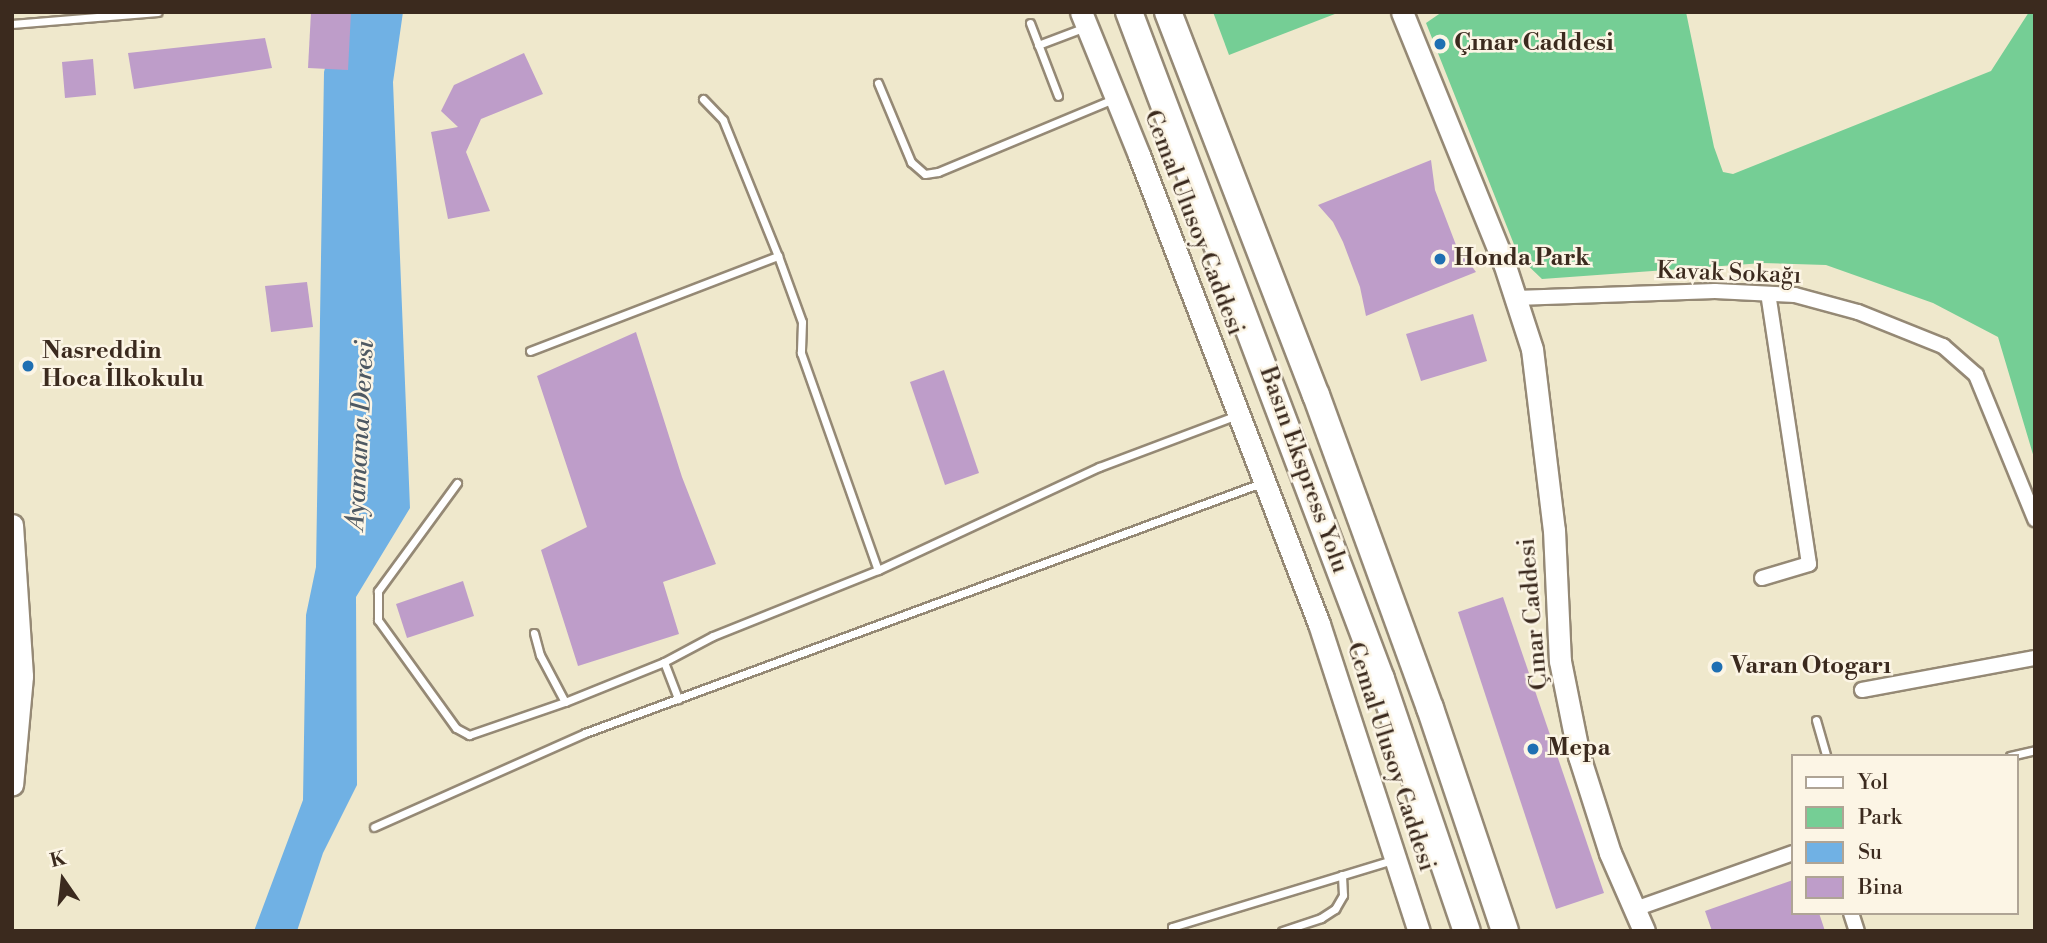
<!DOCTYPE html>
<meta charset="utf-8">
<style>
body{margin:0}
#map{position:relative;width:2047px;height:943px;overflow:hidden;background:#efe8cc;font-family:"Libre Bodoni",serif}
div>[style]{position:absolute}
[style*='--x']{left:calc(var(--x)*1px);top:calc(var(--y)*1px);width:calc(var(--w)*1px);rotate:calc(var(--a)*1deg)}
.green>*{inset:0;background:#75ce95}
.water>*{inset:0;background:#70b1e4}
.building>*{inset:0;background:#be9dc9}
.roads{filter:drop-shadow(2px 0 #958975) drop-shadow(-2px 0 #958975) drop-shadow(0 2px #958975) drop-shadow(0 -2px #958975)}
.service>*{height:7px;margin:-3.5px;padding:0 3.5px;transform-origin:3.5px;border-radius:3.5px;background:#fff}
.minor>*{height:14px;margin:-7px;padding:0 7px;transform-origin:7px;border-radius:7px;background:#fff}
.secondary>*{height:21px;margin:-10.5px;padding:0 10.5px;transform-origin:10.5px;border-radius:10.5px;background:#fff}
.motorway>*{height:26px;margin:-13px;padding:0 13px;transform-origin:13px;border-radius:13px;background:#fff}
.dots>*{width:19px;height:19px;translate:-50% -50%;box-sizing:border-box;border:4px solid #fcf5e5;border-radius:50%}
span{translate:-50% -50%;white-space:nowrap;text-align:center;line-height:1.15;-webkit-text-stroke:5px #fcf5e5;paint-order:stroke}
.poi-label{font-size:24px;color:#3b2a1e;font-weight:700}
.left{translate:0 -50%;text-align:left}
.street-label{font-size:24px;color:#3b2a1e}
.water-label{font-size:26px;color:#4e5963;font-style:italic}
.frame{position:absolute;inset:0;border:14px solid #3b2a1e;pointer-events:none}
.legend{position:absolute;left:1791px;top:754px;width:228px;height:161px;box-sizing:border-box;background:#fcf5e5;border:2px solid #afa495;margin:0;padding:9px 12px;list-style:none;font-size:21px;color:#3b2a1e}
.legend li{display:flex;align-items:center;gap:14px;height:35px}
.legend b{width:35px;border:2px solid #afa495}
.north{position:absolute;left:28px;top:845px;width:70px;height:70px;-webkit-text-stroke:5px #fcf5e5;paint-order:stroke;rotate:346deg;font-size:19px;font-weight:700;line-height:28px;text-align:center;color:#3b2a1e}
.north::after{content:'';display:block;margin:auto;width:24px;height:32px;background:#3b2a1e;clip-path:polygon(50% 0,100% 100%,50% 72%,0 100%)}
</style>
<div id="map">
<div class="green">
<i style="clip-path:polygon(1213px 12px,1340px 12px,1229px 55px)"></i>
<i style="clip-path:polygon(1442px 12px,1686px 12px,1714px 147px,1723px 172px,1733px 174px,1991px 71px,2029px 12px,2035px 12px,2035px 461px,1998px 337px,1933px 303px,1826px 265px,1763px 263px,1542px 279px,1519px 257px,1426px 23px)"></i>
</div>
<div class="water">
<i style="clip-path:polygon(339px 12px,403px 12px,393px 82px,410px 508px,356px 597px,357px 785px,323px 853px,297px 931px,254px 931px,303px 800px,306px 615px,316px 567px,324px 72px)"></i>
</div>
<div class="building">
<i style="clip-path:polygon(311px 12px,351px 12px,348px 70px,308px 68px)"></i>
<i style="clip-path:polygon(265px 38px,272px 68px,134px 89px,128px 53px)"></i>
<i style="clip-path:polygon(524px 53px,543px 94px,481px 119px,466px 152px,490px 211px,448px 219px,431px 132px,458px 127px,441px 111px,454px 85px)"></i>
<i style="clip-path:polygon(93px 59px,96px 95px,65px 98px,62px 62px)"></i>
<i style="clip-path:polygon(1431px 160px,1435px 190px,1456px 245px,1476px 272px,1366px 316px,1360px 287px,1343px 242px,1333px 222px,1318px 205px)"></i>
<i style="clip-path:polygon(307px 282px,313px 327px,271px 332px,265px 286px)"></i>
<i style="clip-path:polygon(1473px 314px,1487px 361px,1421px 381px,1406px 334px)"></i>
<i style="clip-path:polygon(636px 332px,682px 477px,716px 564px,663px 582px,679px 634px,578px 666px,541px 550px,587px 527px,537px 376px)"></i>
<i style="clip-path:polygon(944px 370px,979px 473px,945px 485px,910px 382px)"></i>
<i style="clip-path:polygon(463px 581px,474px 616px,407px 638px,396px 604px)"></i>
<i style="clip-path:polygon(1503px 597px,1604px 893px,1556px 909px,1458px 612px)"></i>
<i style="clip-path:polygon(1793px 880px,1793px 913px,1819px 913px,1825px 931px,1712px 931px,1705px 911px)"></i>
</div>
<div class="roads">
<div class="service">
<i style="--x:1030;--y:23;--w:78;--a:69"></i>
<i style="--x:12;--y:24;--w:146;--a:-4.7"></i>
<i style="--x:1038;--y:45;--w:48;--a:-20.7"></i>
<i style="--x:878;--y:83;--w:86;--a:67.3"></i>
<i style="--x:911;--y:162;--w:18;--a:41"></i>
<i style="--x:925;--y:174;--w:13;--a:-9"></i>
<i style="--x:938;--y:172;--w:190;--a:-22.6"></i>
<i style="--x:703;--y:99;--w:29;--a:46"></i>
<i style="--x:723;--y:120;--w:147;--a:68"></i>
<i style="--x:530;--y:351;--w:266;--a:-21"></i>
<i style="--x:778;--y:256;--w:70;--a:70"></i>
<i style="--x:802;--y:322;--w:31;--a:92"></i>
<i style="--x:801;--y:353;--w:230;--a:70.5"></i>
<i style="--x:457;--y:483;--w:134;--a:126.2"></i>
<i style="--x:378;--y:591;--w:29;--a:90"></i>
<i style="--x:378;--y:620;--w:133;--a:54.2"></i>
<i style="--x:456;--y:728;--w:15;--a:28"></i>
<i style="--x:469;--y:735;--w:102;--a:-19"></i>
<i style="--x:534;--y:633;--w:23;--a:75"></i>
<i style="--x:540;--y:655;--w:53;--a:62"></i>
<i style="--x:565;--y:702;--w:107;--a:-22"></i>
<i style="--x:664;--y:662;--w:55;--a:-28"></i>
<i style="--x:713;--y:636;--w:178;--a:-21.8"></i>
<i style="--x:878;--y:570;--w:244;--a:-25"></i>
<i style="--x:1099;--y:467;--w:147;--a:-20.6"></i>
<i style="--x:664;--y:662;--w:40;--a:69"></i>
<i style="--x:1816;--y:720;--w:37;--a:74"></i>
<i style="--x:2010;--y:756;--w:26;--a:-13"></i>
<i style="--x:374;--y:827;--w:231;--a:-24"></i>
<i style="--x:585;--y:733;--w:724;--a:-20.29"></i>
<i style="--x:1173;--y:931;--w:4;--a:-104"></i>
<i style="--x:1172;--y:927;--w:230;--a:-16.9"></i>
<i style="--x:1282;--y:931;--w:41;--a:-18.4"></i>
<i style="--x:1321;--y:918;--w:17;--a:-33"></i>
<i style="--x:1335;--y:909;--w:16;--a:-60"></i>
<i style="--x:1343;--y:895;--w:20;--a:-93"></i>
</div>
<div class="minor">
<i style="--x:1516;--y:298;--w:199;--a:-2"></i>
<i style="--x:1715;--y:291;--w:80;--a:2.9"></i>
<i style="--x:1795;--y:295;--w:65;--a:15.1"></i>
<i style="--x:1858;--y:312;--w:92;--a:21.8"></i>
<i style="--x:1943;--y:346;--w:44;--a:41.3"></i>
<i style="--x:1976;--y:375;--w:156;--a:67.7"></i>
<i style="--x:1762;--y:578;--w:49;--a:-16.6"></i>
<i style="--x:1809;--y:564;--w:273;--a:-98.6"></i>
<i style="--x:1862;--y:690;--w:176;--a:-10.5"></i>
<i style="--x:1635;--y:909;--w:168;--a:-19.5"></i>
<i style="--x:1851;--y:913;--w:19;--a:72"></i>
</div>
<div class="secondary">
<i style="--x:1081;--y:12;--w:154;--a:67.9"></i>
<i style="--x:1139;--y:155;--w:502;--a:69"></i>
<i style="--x:1319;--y:624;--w:323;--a:72"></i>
<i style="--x:1402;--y:12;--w:271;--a:67.9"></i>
<i style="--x:1504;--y:263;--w:90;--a:72"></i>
<i style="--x:1532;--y:349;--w:182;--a:83.1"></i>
<i style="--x:1554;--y:530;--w:131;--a:87.4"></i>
<i style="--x:1560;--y:661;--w:97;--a:78.7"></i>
<i style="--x:1579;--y:756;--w:102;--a:72.3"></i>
<i style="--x:1610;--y:853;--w:85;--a:66.4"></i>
<i style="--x:12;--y:525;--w:151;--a:86.2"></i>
<i style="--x:22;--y:676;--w:109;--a:95.2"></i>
</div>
<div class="motorway">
<i style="--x:1129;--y:12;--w:713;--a:69.3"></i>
<i style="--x:1381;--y:679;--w:266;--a:71.2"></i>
<i style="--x:1168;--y:12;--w:411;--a:68.9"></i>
<i style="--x:1316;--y:395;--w:333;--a:70"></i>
<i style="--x:1430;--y:708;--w:235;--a:71.4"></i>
</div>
</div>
<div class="dots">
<i style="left:1440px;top:44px;background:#1f6fb2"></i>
<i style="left:1440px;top:259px;background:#1f6fb2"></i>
<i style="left:28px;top:366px;background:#1f6fb2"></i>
<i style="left:1717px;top:667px;background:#1f6fb2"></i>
<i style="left:1533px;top:749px;background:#1f6fb2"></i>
</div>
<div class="poi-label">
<span class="left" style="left:1454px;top:44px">Çınar Caddesi</span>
<span class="left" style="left:1454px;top:259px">Honda Park</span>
<span class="left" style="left:42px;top:366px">Nasreddin<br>Hoca İlkokulu</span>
<span class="left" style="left:1731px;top:667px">Varan Otogarı</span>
<span class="left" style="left:1547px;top:749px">Mepa</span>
</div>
<div class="street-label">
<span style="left:1193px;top:223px;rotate:69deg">Cemal Ulusoy Caddesi</span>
<span style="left:1729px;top:274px;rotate:2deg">Kavak Sokağı</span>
<span style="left:1303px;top:470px;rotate:70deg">Basın Ekspress Yolu</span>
<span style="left:1534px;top:614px;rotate:-95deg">Çınar Caddesi</span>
<span style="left:1390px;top:757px;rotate:72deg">Cemal Ulusoy Caddesi</span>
</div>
<div class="water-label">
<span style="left:361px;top:435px;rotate:-87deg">Ayamama Deresi</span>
</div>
<div class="frame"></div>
<ul class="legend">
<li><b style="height:9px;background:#fff"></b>Yol</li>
<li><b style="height:19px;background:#75ce95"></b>Park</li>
<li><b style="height:19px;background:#70b1e4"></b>Su</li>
<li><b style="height:19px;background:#be9dc9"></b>Bina</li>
</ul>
<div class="north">K</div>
</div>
